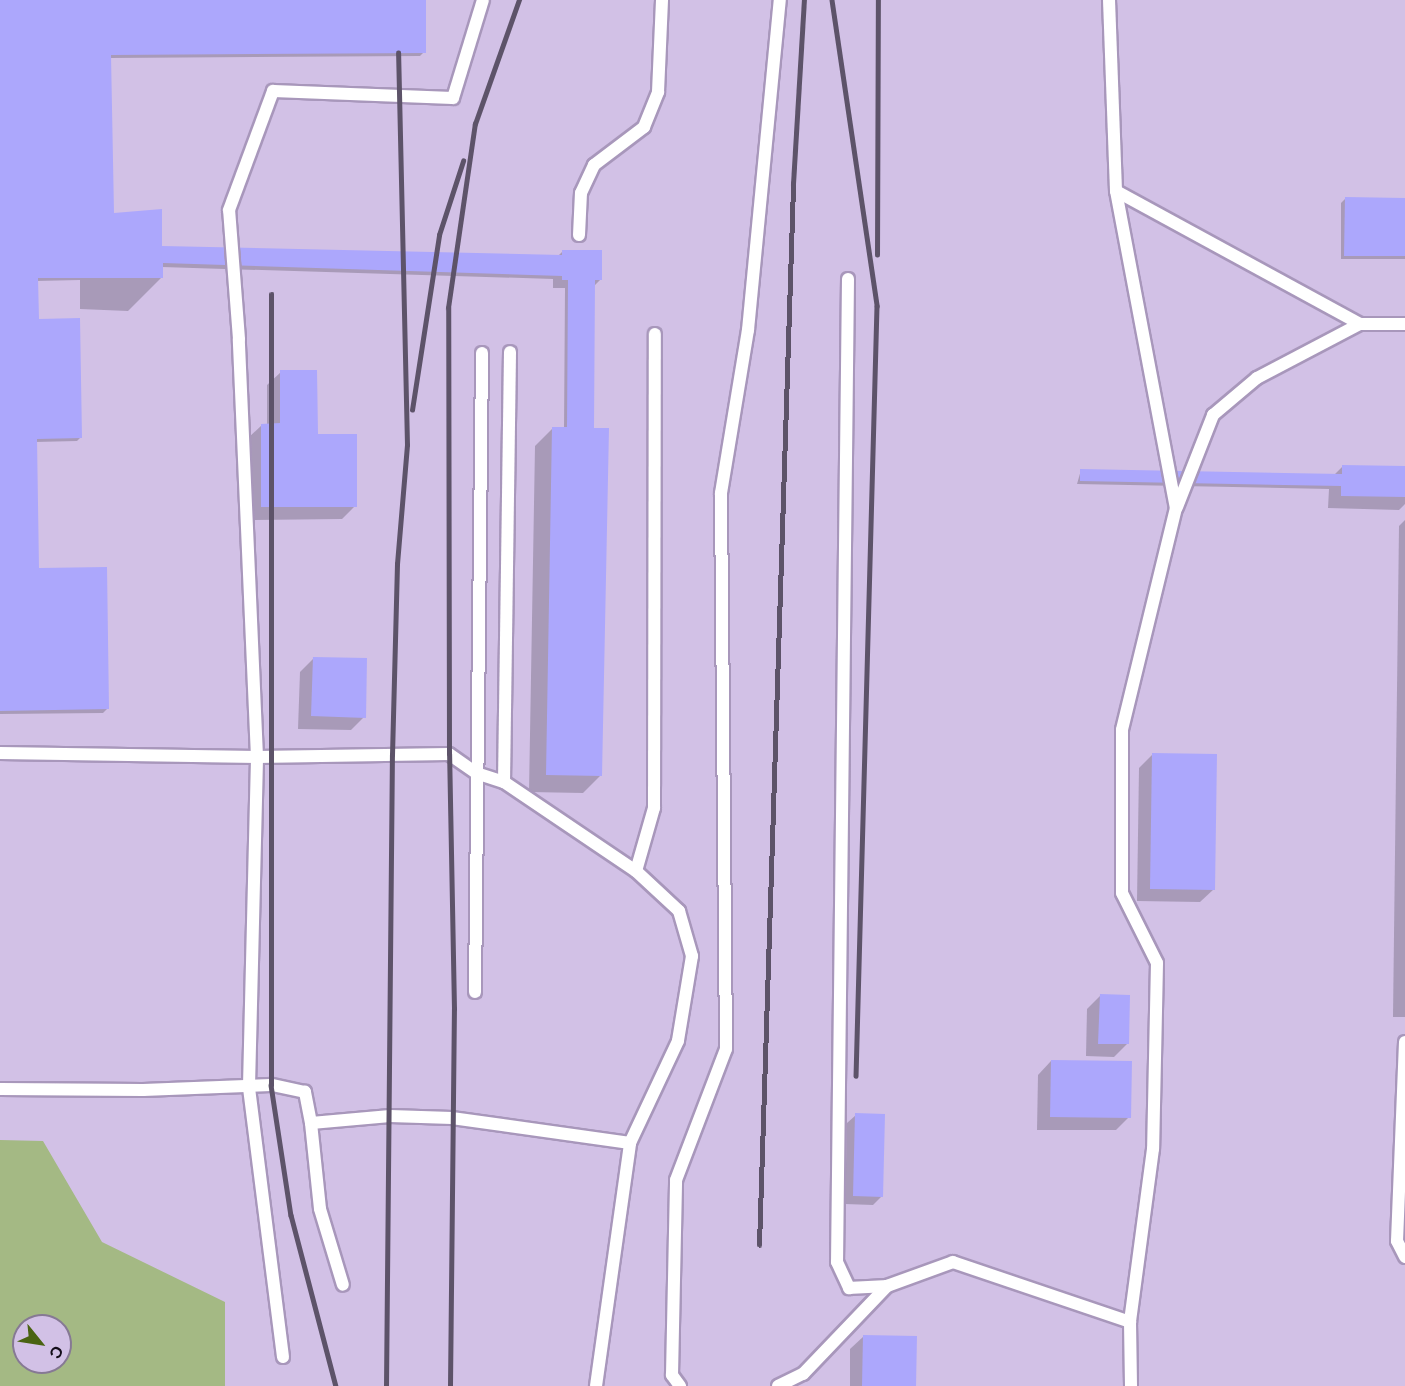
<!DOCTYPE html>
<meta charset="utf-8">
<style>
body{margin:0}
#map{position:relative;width:1405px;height:1386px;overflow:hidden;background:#d2c1e6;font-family:Arial,sans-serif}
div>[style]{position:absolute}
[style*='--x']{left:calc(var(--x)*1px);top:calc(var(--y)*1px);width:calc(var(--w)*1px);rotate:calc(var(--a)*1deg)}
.green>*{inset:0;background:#a4b984}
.shadow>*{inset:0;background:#0003}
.building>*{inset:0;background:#aca7fc}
.roads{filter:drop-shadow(2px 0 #a897bb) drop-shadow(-2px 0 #a897bb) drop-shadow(0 2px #a897bb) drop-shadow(0 -2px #a897bb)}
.lane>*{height:12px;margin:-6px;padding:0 6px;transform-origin:6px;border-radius:6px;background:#fff}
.rail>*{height:4.5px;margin:-2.25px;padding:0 2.25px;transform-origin:2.25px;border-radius:2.25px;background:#5d5369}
span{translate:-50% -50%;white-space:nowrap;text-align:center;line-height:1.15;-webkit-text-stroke:4.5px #d2c1e6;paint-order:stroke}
.north{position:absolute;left:12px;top:1314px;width:60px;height:60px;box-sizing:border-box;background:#d2c1e6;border:2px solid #867994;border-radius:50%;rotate:120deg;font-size:16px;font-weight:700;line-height:24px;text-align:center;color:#130d19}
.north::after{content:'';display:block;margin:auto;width:21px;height:27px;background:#4a6312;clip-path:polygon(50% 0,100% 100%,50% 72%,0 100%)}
</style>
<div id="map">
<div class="green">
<i style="clip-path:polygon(evenodd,0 1140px,43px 1141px,102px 1242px,225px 1302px,225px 1386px,0 1386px,0 1140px,24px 1326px,60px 1326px,60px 1362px,24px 1362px,24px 1326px)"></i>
</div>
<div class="shadow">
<i style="clip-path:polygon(0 0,424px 0,424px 52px,420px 56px,110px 58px,111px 218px,161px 247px,557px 257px,562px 252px,601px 279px,594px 286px,592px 429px,601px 775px,583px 793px,529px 792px,535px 446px,553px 428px,564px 428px,565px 288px,553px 288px,553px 279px,162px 267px,162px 277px,128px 311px,80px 309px,80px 280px,36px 281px,37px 321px,81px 437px,77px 441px,35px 442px,37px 570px,107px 709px,103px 713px,0 714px)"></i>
<i style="clip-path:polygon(1345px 199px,1405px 199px,1405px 259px,1341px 259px,1341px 203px)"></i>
<i style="clip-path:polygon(281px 372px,355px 506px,342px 519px,248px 520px,248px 438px,262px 425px,267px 425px,267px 385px)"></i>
<i style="clip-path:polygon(1343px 466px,1405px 468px,1405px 504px,1399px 510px,1328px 508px,1329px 489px,1077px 484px,1081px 470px,1333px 476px)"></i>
<i style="clip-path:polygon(1405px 520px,1405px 1017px,1393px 1017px,1399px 526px)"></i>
<i style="clip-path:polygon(313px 659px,364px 717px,351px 730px,298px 729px,300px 672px)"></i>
<i style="clip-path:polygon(1152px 755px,1214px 889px,1200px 902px,1137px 901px,1139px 768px)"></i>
<i style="clip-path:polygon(1100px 996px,1127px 1044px,1114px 1057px,1086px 1056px,1087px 1009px)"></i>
<i style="clip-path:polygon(1051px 1061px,1129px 1117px,1116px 1130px,1037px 1130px,1038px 1075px)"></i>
<i style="clip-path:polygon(856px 1115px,882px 1196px,873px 1205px,845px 1204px,847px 1123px)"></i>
<i style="clip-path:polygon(864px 1336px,915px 1386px,850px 1386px,850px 1349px)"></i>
</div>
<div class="building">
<i style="clip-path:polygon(0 0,426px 0,426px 53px,111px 55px,114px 213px,162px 209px,162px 246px,562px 255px,562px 250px,602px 250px,602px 280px,595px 280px,594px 428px,609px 428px,602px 776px,546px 775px,552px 427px,567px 427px,568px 280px,562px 280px,562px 276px,163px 263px,163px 278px,38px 278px,39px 319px,80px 318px,82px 438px,37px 439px,39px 568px,107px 567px,109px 709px,0 711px)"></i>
<i style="clip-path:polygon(1345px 197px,1405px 198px,1405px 256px,1344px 256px)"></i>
<i style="clip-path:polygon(280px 370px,317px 370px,318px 434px,357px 434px,357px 507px,261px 507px,261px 424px,280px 423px)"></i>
<i style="clip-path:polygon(1342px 465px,1405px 466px,1405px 497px,1341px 496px,1341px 486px,1080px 481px,1080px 469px,1342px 474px)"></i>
<i style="clip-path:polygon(313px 657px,367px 658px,366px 718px,311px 716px)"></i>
<i style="clip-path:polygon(1152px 753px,1217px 754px,1215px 890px,1150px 889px)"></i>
<i style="clip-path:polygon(1100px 994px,1130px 995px,1129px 1044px,1098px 1044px)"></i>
<i style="clip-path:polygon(1051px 1060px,1132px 1061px,1131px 1118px,1050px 1117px)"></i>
<i style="clip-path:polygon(855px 1113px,885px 1114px,883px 1197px,853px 1196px)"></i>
<i style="clip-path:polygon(863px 1335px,917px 1336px,916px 1386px,862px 1386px)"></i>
</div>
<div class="roads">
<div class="lane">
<i style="--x:1109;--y:0;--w:191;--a:87.9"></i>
<i style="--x:1116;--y:191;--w:323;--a:79.3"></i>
<i style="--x:1176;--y:508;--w:228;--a:103.7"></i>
<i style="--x:1122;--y:730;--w:163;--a:90"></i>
<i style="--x:1122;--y:893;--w:78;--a:63.4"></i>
<i style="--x:1157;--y:963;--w:186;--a:91.2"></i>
<i style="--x:1153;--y:1149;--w:175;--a:97.6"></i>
<i style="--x:1130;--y:1322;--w:64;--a:89.1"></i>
<i style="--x:1116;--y:191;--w:278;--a:28.6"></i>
<i style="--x:1360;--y:324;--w:45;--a:0"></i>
<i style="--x:579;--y:235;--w:42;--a:-87.3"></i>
<i style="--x:581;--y:193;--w:31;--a:-65"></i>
<i style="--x:594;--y:165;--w:63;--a:-37.2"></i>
<i style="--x:644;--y:127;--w:38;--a:-68"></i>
<i style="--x:658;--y:92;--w:92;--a:-87.5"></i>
<i style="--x:848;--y:279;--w:983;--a:90.64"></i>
<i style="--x:837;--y:1262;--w:29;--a:65"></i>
<i style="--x:849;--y:1288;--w:38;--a:-3"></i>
<i style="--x:1177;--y:507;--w:99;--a:-68.6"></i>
<i style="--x:1213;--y:415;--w:57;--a:-40.1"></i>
<i style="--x:1257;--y:378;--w:116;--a:-27.7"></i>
<i style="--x:0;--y:753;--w:257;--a:0.9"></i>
<i style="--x:257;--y:757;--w:192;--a:-0.9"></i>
<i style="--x:449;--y:754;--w:33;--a:35"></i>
<i style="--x:476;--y:773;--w:29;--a:18"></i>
<i style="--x:504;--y:782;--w:159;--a:34"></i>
<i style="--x:636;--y:871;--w:59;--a:42.9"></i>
<i style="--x:679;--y:911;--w:47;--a:73.9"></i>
<i style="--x:692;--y:956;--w:86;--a:99.4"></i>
<i style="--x:678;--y:1041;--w:113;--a:115.2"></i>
<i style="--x:630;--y:1143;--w:180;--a:-172"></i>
<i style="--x:452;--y:1118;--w:62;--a:-178.2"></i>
<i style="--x:390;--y:1116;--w:79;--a:174.9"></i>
<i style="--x:311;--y:1123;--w:32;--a:-101"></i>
<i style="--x:305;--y:1092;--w:35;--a:-168"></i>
<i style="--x:271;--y:1085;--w:128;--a:177.8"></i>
<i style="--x:143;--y:1090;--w:143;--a:-179.6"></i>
<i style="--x:504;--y:782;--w:430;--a:-89.2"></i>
<i style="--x:636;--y:871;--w:66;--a:-74.1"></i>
<i style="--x:654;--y:808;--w:474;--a:-89.9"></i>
<i style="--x:475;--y:992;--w:639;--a:-89.37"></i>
<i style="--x:1405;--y:1042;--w:199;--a:92.3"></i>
<i style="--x:1397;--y:1241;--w:18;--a:63"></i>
<i style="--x:311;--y:1123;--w:86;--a:84"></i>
<i style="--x:320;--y:1209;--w:79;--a:73.2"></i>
<i style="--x:283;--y:1357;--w:273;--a:-97.2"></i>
<i style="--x:249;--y:1086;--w:329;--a:-88.6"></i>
<i style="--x:257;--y:757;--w:418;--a:-92.5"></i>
<i style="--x:239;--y:339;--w:129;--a:-94.4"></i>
<i style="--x:229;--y:210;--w:127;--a:-69.7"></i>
<i style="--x:273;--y:91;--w:180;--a:2.2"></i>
<i style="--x:453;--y:98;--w:102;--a:-73"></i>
<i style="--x:596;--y:1386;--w:245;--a:-82"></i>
<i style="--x:680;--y:1386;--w:14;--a:-126"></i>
<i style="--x:672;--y:1375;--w:195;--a:-88.8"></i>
<i style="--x:676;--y:1180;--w:140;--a:-69.1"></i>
<i style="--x:726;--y:1049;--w:556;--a:-90.52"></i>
<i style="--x:721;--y:493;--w:165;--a:-80.6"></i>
<i style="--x:748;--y:330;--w:332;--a:-84.5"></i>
<i style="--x:778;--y:1386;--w:28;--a:-26"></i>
<i style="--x:803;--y:1374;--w:122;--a:-46.3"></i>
<i style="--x:887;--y:1286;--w:70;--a:-20"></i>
<i style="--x:953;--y:1262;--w:187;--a:18.7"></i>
</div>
</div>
<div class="rail">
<i style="--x:832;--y:0;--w:309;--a:81.6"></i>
<i style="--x:877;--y:306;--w:770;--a:91.56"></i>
<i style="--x:877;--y:255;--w:255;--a:-89.8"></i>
<i style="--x:272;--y:294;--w:791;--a:90.07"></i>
<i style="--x:271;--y:1085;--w:132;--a:81.3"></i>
<i style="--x:291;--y:1215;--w:177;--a:75.3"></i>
<i style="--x:412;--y:410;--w:177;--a:-81.2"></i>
<i style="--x:439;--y:235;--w:78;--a:-72"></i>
<i style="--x:759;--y:1245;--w:1062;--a:-88.16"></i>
<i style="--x:793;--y:184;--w:184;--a:-86.6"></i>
<i style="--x:386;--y:1386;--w:631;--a:-89.46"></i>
<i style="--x:392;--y:755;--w:191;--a:-88.5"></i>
<i style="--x:397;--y:564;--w:119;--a:-85.2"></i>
<i style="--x:407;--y:445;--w:392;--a:-91.3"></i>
<i style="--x:450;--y:1386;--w:377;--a:-89.4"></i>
<i style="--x:454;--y:1009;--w:255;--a:-91.1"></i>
<i style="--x:449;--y:754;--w:446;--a:-90.1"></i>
<i style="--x:448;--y:308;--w:186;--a:-81.7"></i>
<i style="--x:475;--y:124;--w:132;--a:-70.5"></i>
</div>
<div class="north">С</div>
</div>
